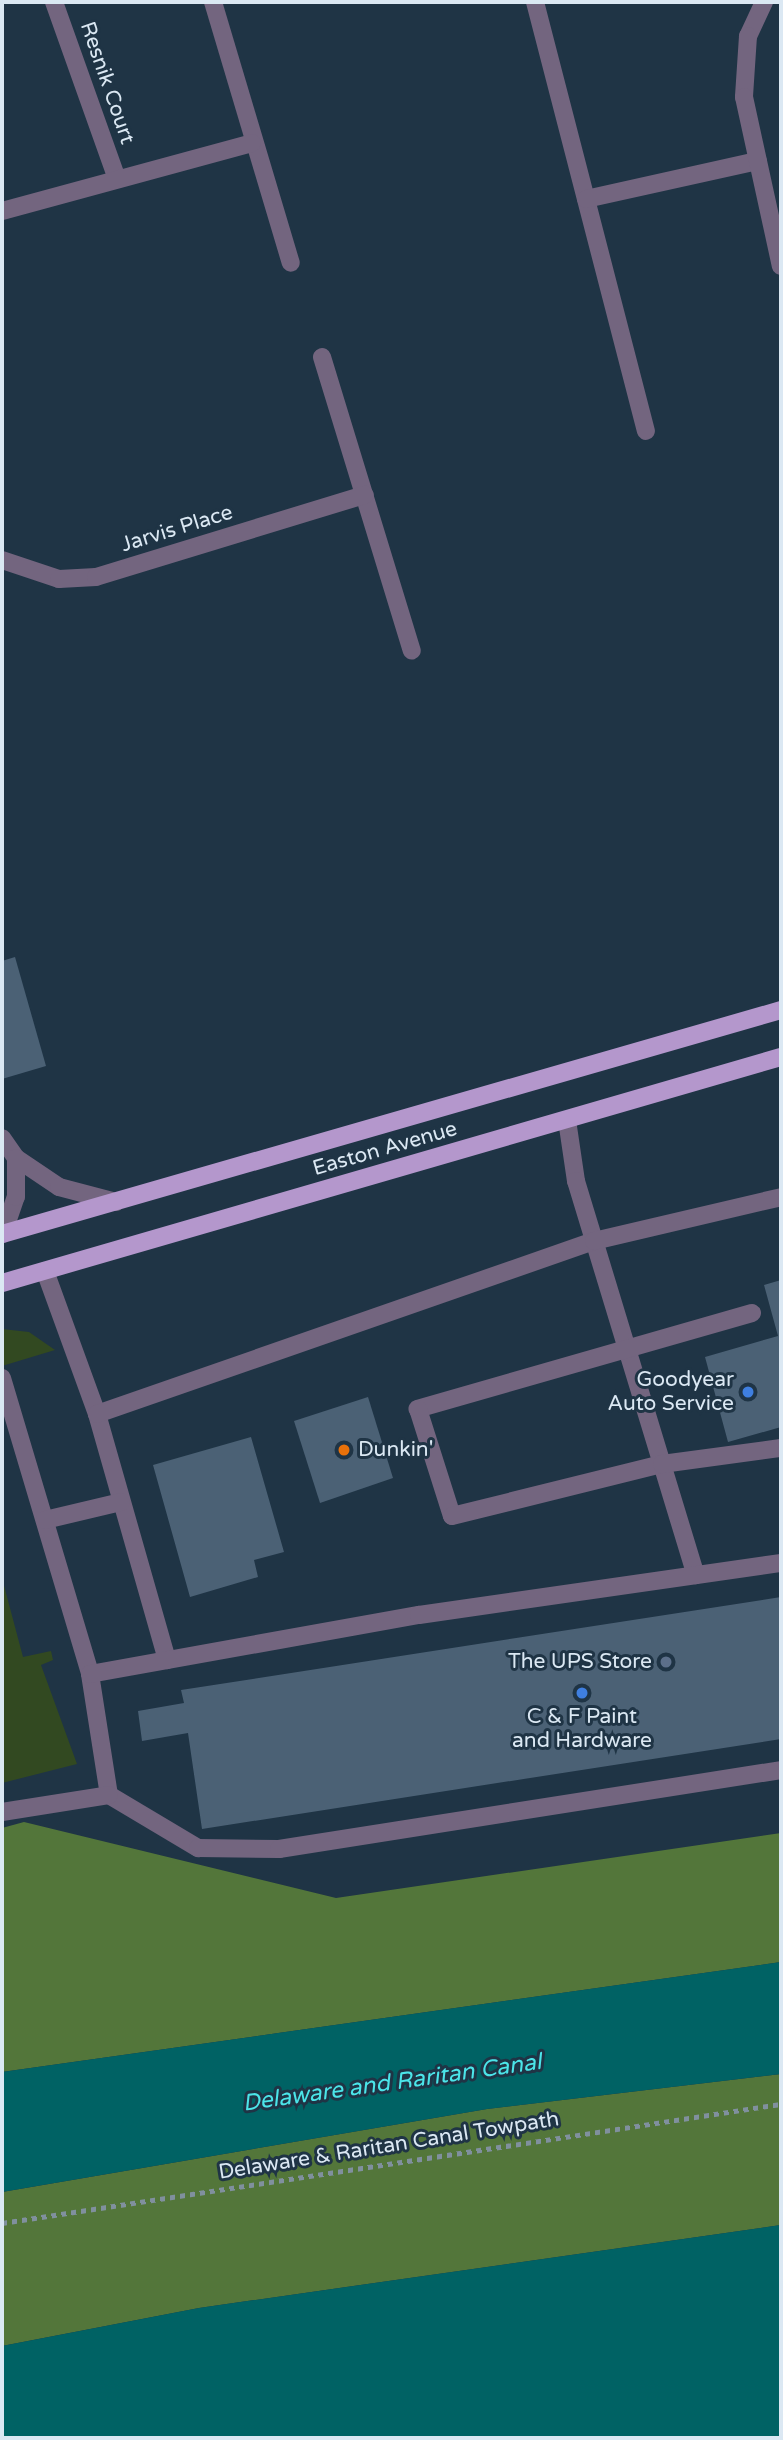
<!DOCTYPE html>
<style>
body{margin:0}
#map{position:relative;width:783px;height:2440px;overflow:hidden;background:#1f3445;font-family:"Varela Round",sans-serif}
div>[style]{position:absolute}
[style*='--x']{left:calc(var(--x)*1px);top:calc(var(--y)*1px);width:calc(var(--w)*1px);rotate:calc(var(--a)*1deg)}
.green>*{inset:0;background:#324921}
.forest>*{inset:0;background:#53763a}
.water>*{inset:0;background:#006264}
.building>*{inset:0;background:#4b6175}
.path>*{height:4.5px;margin-top:-2.25px;transform-origin:0;background:repeating-linear-gradient(90deg,#80909e 0 5px,transparent 0 10px)}
.service>*{height:18px;margin:-9px;padding:0 9px;transform-origin:9px;border-radius:9px;background:#73657f}
.minor>*{height:18px;margin:-9px;padding:0 9px;transform-origin:9px;border-radius:9px;background:#73657f}
.primary>*{height:18px;margin:-9px;padding:0 9px;transform-origin:9px;border-radius:9px;background:#b497cc}
.dots>*{width:19px;height:19px;translate:-50% -50%;box-sizing:border-box;border:4px solid #1f3445;border-radius:50%}
span{translate:-50% -50%;white-space:nowrap;text-align:center;line-height:1.15;-webkit-text-stroke:6px #1f3445;paint-order:stroke}
.street-label{font-size:21px;color:#dbe8f3}
.poi-label{font-size:21px;color:#dbe8f3}
.right{translate:-100% -50%;text-align:right}
.left{translate:0 -50%;text-align:left}
.water-label{font-size:23px;color:#4be5e9;font-style:italic}
.frame{position:absolute;inset:0;border:4px solid #dbe8f3;pointer-events:none}
</style>
<div id="map">
<div class="green">
<i style="clip-path:polygon(2px 1329px,29px 1332px,55px 1350px,2px 1366px)"></i>
<i style="clip-path:polygon(2px 1578px,23px 1657px,51px 1651px,53px 1660px,41px 1665px,77px 1764px,2px 1783px)"></i>
</div>
<div class="forest">
<i style="clip-path:polygon(24px 1822px,336px 1898px,781px 1833px,781px 1962px,2px 2072px,2px 1828px)"></i>
<i style="clip-path:polygon(781px 2074px,781px 2225px,199px 2308px,2px 2346px,2px 2192px,487px 2109px)"></i>
</div>
<div class="water">
<i style="clip-path:polygon(781px 1962px,781px 2074px,487px 2109px,2px 2192px,2px 2072px)"></i>
<i style="clip-path:polygon(781px 2225px,781px 2438px,2px 2438px,2px 2346px,199px 2308px)"></i>
</div>
<div class="building">
<i style="clip-path:polygon(15px 957px,46px 1066px,2px 1079px,2px 961px)"></i>
<i style="clip-path:polygon(781px 1280px,781px 1427px,728px 1442px,705px 1357px,778px 1336px,764px 1285px)"></i>
<i style="clip-path:polygon(368px 1397px,393px 1478px,320px 1503px,294px 1421px)"></i>
<i style="clip-path:polygon(251px 1437px,284px 1552px,254px 1560px,258px 1577px,190px 1597px,153px 1465px)"></i>
<i style="clip-path:polygon(781px 1597px,781px 1739px,202px 1829px,188px 1733px,142px 1741px,138px 1711px,184px 1703px,181px 1690px)"></i>
</div>
<div class="path">
<i style="--x:2;--y:2223;--w:788;--a:-8.69"></i>
</div>
<div class="service">
<i style="--x:535;--y:2;--w:443;--a:75.5"></i>
<i style="--x:586;--y:199;--w:176;--a:-12.5"></i>
<i style="--x:567;--y:1120;--w:62;--a:81.6"></i>
<i style="--x:576;--y:1181;--w:412;--a:73.1"></i>
<i style="--x:2;--y:1138;--w:24;--a:55"></i>
<i style="--x:16;--y:1158;--w:52;--a:34"></i>
<i style="--x:59;--y:1187;--w:59;--a:14.7"></i>
<i style="--x:3;--y:1234;--w:39;--a:-71"></i>
<i style="--x:16;--y:1197;--w:39;--a:-90"></i>
<i style="--x:45;--y:1271;--w:152;--a:70"></i>
<i style="--x:97;--y:1414;--w:256;--a:74.1"></i>
<i style="--x:752;--y:1313;--w:348;--a:164"></i>
<i style="--x:418;--y:1409;--w:112;--a:72.4"></i>
<i style="--x:452;--y:1516;--w:216;--a:-13.9"></i>
<i style="--x:662;--y:1464;--w:120;--a:-7.7"></i>
<i style="--x:2;--y:1378;--w:309;--a:73.4"></i>
<i style="--x:90;--y:1674;--w:122;--a:81.1"></i>
<i style="--x:109;--y:1795;--w:104;--a:30.8"></i>
<i style="--x:198;--y:1848;--w:81;--a:0.7"></i>
<i style="--x:279;--y:1849;--w:508;--a:-8.94"></i>
<i style="--x:97;--y:1414;--w:526;--a:-19.19"></i>
<i style="--x:594;--y:1241;--w:192;--a:-13.2"></i>
<i style="--x:45;--y:1520;--w:78;--a:-13.3"></i>
<i style="--x:90;--y:1674;--w:334;--a:-10.2"></i>
<i style="--x:419;--y:1615;--w:366;--a:-8.2"></i>
<i style="--x:2;--y:1812;--w:108;--a:-9"></i>
</div>
<div class="minor">
<i style="--x:54;--y:2;--w:188;--a:70.4"></i>
<i style="--x:213;--y:2;--w:272;--a:73.4"></i>
<i style="--x:764;--y:2;--w:38;--a:115"></i>
<i style="--x:748;--y:36;--w:61;--a:93.8"></i>
<i style="--x:744;--y:97;--w:173;--a:77.7"></i>
<i style="--x:2;--y:211;--w:259;--a:-15.2"></i>
<i style="--x:322;--y:357;--w:307;--a:73"></i>
<i style="--x:2;--y:560;--w:60;--a:18.4"></i>
<i style="--x:59;--y:579;--w:37;--a:-3"></i>
<i style="--x:96;--y:577;--w:281;--a:-17"></i>
</div>
<div class="primary">
<i style="--x:2;--y:1234;--w:811;--a:-16.04"></i>
<i style="--x:2;--y:1283;--w:811;--a:-16.18"></i>
</div>
<div class="dots">
<i style="left:748px;top:1392px;background:#3f7fe0"></i>
<i style="left:344px;top:1450px;background:#e8710a"></i>
<i style="left:666px;top:1662px;background:#5c6f8a"></i>
<i style="left:582px;top:1693px;background:#3f7fe0"></i>
</div>
<div class="street-label">
<span style="left:107px;top:83px;rotate:71deg">Resnik Court</span>
<span style="left:177px;top:529px;rotate:-17deg">Jarvis Place</span>
<span style="left:385px;top:1149px;rotate:-16deg">Easton Avenue</span>
<span style="left:389px;top:2146px;rotate:-9deg">Delaware &amp; Raritan Canal Towpath</span>
</div>
<div class="poi-label">
<span class="right" style="left:734px;top:1392px">Goodyear<br>Auto Service</span>
<span class="left" style="left:358px;top:1450px">Dunkin'</span>
<span class="right" style="left:652px;top:1662px">The UPS Store</span>
<span style="left:582px;top:1729px">C &amp; F Paint<br>and Hardware</span>
</div>
<div class="water-label">
<span style="left:392px;top:2083px;rotate:-8deg">Delaware and Raritan Canal</span>
</div>
<div class="frame"></div>
</div>
